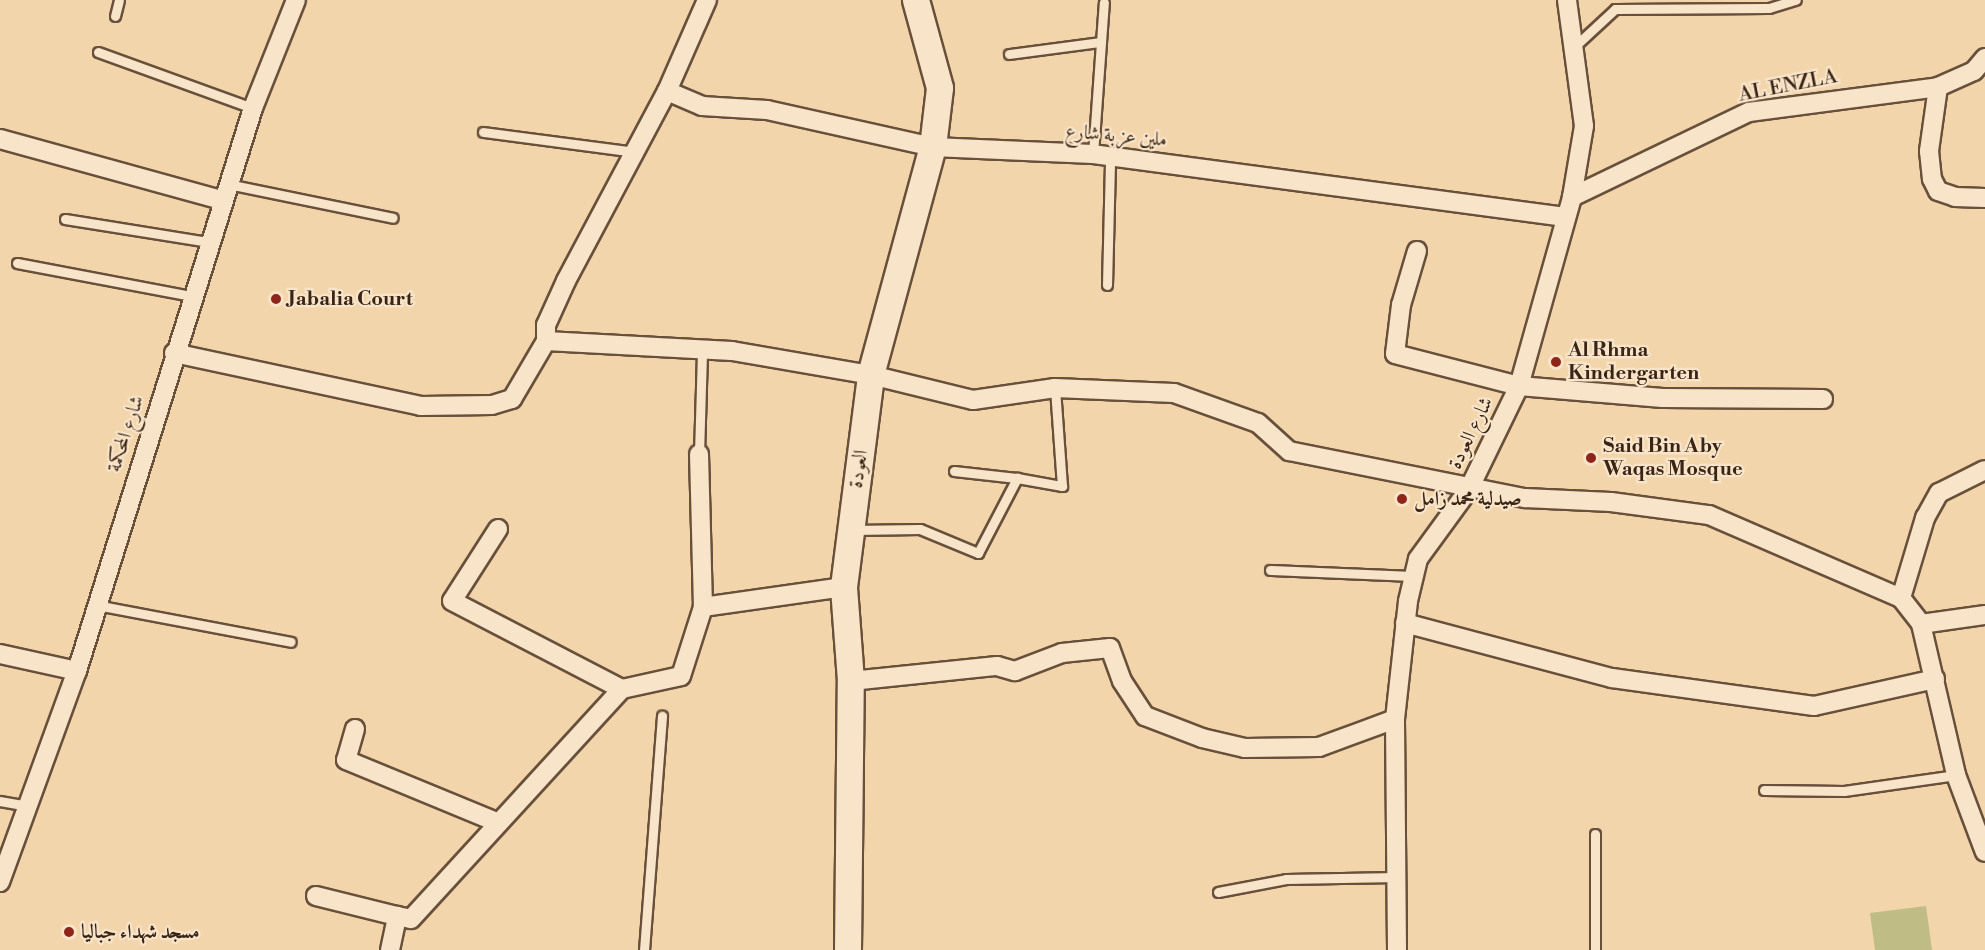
<!DOCTYPE html>
<meta charset="utf-8">
<style>
body{margin:0}
#map{position:relative;width:1985px;height:950px;overflow:hidden;background:#f3d5ac;font-family:"Libre Bodoni",Amiri,serif}
div>[style]{position:absolute}
[style*='--x']{left:calc(var(--x)*1px);top:calc(var(--y)*1px);width:calc(var(--w)*1px);rotate:calc(var(--a)*1deg)}
.green>*{inset:0;background:#c0bc86}
.roads{filter:drop-shadow(2px 0 #68503b) drop-shadow(-2px 0 #68503b) drop-shadow(0 2px #68503b) drop-shadow(0 -2px #68503b)}
.lane>*{height:9px;margin:-4.5px;padding:0 4.5px;transform-origin:4.5px;border-radius:4.5px;background:#f7e4c9}
.street>*{height:18px;margin:-9px;padding:0 9px;transform-origin:9px;border-radius:9px;background:#f7e4c9}
.secondary>*{height:26px;margin:-13px;padding:0 13px;transform-origin:13px;border-radius:13px;background:#f7e4c9}
.dots>*{width:16px;height:16px;translate:-50% -50%;box-sizing:border-box;border:3px solid #f7e4c9;border-radius:50%}
span{translate:-50% -50%;white-space:nowrap;text-align:center;line-height:1.15;-webkit-text-stroke:4.5px #f7e4c9;paint-order:stroke}
.street-label{font-size:20px;color:#3a2415}
.poi-label{font-size:20px;color:#3a2415;font-weight:700}
.left{translate:0 -50%;text-align:left}
</style>
<div id="map">
<div class="green">
<i style="clip-path:polygon(1926px 906px,1932px 950px,1875px 950px,1870px 913px)"></i>
</div>
<div class="roads">
<div class="lane">
<i style="--x:115;--y:16;--w:16;--a:-76"></i>
<i style="--x:1574;--y:47;--w:56;--a:-42.8"></i>
<i style="--x:1615;--y:9;--w:154;--a:-0.4"></i>
<i style="--x:1769;--y:8;--w:28;--a:-17"></i>
<i style="--x:98;--y:52;--w:165;--a:19.9"></i>
<i style="--x:1009;--y:54;--w:92;--a:-7.5"></i>
<i style="--x:483;--y:132;--w:153;--a:7.5"></i>
<i style="--x:1093;--y:154;--w:152;--a:-85.9"></i>
<i style="--x:228;--y:184;--w:168;--a:11.6"></i>
<i style="--x:65;--y:219;--w:146;--a:9.1"></i>
<i style="--x:17;--y:263;--w:178;--a:10.7"></i>
<i style="--x:1107;--y:285;--w:127;--a:-88.6"></i>
<i style="--x:699;--y:454;--w:101;--a:-88.3"></i>
<i style="--x:954;--y:471;--w:63;--a:6.3"></i>
<i style="--x:852;--y:530;--w:68;--a:-0.8"></i>
<i style="--x:920;--y:529;--w:63;--a:22.5"></i>
<i style="--x:978;--y:553;--w:85;--a:-62.5"></i>
<i style="--x:1017;--y:478;--w:46;--a:10.1"></i>
<i style="--x:1062;--y:486;--w:98;--a:-94.1"></i>
<i style="--x:1270;--y:570;--w:144;--a:2.4"></i>
<i style="--x:96;--y:605;--w:198;--a:10.7"></i>
<i style="--x:1764;--y:790;--w:80;--a:0.7"></i>
<i style="--x:1844;--y:791;--w:113;--a:-8.1"></i>
<i style="--x:0;--y:801;--w:27;--a:10"></i>
<i style="--x:1218;--y:892;--w:69;--a:-10.8"></i>
<i style="--x:1286;--y:879;--w:111;--a:-1"></i>
<i style="--x:644;--y:950;--w:235;--a:-85.6"></i>
<i style="--x:1595;--y:950;--w:116;--a:-90"></i>
</div>
<div class="street">
<i style="--x:707;--y:0;--w:99;--a:113.7"></i>
<i style="--x:667;--y:91;--w:215;--a:118"></i>
<i style="--x:566;--y:281;--w:48;--a:114.4"></i>
<i style="--x:546;--y:325;--w:16;--a:90"></i>
<i style="--x:546;--y:341;--w:186;--a:3.1"></i>
<i style="--x:732;--y:351;--w:141;--a:9.8"></i>
<i style="--x:871;--y:375;--w:105;--a:13.8"></i>
<i style="--x:973;--y:400;--w:83;--a:-8.3"></i>
<i style="--x:1055;--y:388;--w:119;--a:2.4"></i>
<i style="--x:1174;--y:393;--w:89;--a:19.7"></i>
<i style="--x:1258;--y:423;--w:42;--a:42.1"></i>
<i style="--x:1289;--y:451;--w:241;--a:11.3"></i>
<i style="--x:1525;--y:498;--w:86;--a:2.7"></i>
<i style="--x:1611;--y:502;--w:99;--a:7.6"></i>
<i style="--x:1709;--y:515;--w:209;--a:23.4"></i>
<i style="--x:1901;--y:598;--w:33;--a:52"></i>
<i style="--x:1921;--y:624;--w:155;--a:76.9"></i>
<i style="--x:1956;--y:775;--w:82;--a:69.4"></i>
<i style="--x:1938;--y:87;--w:65;--a:98"></i>
<i style="--x:1929;--y:151;--w:28;--a:84"></i>
<i style="--x:1932;--y:179;--w:13;--a:63"></i>
<i style="--x:1938;--y:191;--w:18;--a:19"></i>
<i style="--x:1955;--y:197;--w:30;--a:2"></i>
<i style="--x:667;--y:91;--w:38;--a:23"></i>
<i style="--x:702;--y:106;--w:65;--a:3.5"></i>
<i style="--x:767;--y:110;--w:170;--a:12.6"></i>
<i style="--x:933;--y:147;--w:160;--a:2.5"></i>
<i style="--x:1093;--y:154;--w:475;--a:7.6"></i>
<i style="--x:0;--y:139;--w:230;--a:15.4"></i>
<i style="--x:1572;--y:197;--w:196;--a:-25.7"></i>
<i style="--x:1749;--y:112;--w:191;--a:-7.5"></i>
<i style="--x:1938;--y:87;--w:39;--a:-24"></i>
<i style="--x:1974;--y:71;--w:17;--a:-50"></i>
<i style="--x:1417;--y:251;--w:56;--a:106.5"></i>
<i style="--x:1401;--y:305;--w:49;--a:97"></i>
<i style="--x:1395;--y:354;--w:128;--a:14.5"></i>
<i style="--x:1519;--y:386;--w:144;--a:4.8"></i>
<i style="--x:1663;--y:398;--w:160;--a:0.4"></i>
<i style="--x:174;--y:353;--w:253;--a:12.1"></i>
<i style="--x:421;--y:406;--w:71;--a:-0.8"></i>
<i style="--x:492;--y:405;--w:21;--a:-17"></i>
<i style="--x:512;--y:399;--w:67;--a:-59.6"></i>
<i style="--x:498;--y:529;--w:85;--a:122.6"></i>
<i style="--x:452;--y:601;--w:191;--a:27.4"></i>
<i style="--x:1901;--y:598;--w:84;--a:-73.3"></i>
<i style="--x:1925;--y:518;--w:29;--a:-61"></i>
<i style="--x:1939;--y:493;--w:51;--a:-26.6"></i>
<i style="--x:703;--y:607;--w:142;--a:-8.1"></i>
<i style="--x:1405;--y:623;--w:214;--a:14.9"></i>
<i style="--x:1612;--y:678;--w:204;--a:7.9"></i>
<i style="--x:1814;--y:706;--w:124;--a:-12.6"></i>
<i style="--x:1921;--y:624;--w:65;--a:-8"></i>
<i style="--x:0;--y:654;--w:79;--a:12.4"></i>
<i style="--x:851;--y:681;--w:147;--a:-5.9"></i>
<i style="--x:997;--y:666;--w:19;--a:16"></i>
<i style="--x:1015;--y:671;--w:50;--a:-21"></i>
<i style="--x:1062;--y:653;--w:48;--a:-5.9"></i>
<i style="--x:1110;--y:648;--w:35;--a:70"></i>
<i style="--x:1122;--y:681;--w:42;--a:56.7"></i>
<i style="--x:1145;--y:716;--w:61;--a:21.1"></i>
<i style="--x:1202;--y:738;--w:44;--a:13.1"></i>
<i style="--x:1245;--y:748;--w:74;--a:-0.8"></i>
<i style="--x:1319;--y:747;--w:81;--a:-20.2"></i>
<i style="--x:355;--y:729;--w:32;--a:106"></i>
<i style="--x:346;--y:760;--w:165;--a:22.4"></i>
<i style="--x:0;--y:882;--w:225;--a:-70"></i>
<i style="--x:77;--y:671;--w:590;--a:-72.64"></i>
<i style="--x:253;--y:108;--w:116;--a:-68.3"></i>
<i style="--x:316;--y:896;--w:83;--a:13.9"></i>
<i style="--x:390;--y:950;--w:35;--a:-78"></i>
<i style="--x:397;--y:916;--w:14;--a:12"></i>
<i style="--x:411;--y:919;--w:312;--a:-47.5"></i>
<i style="--x:622;--y:689;--w:60;--a:-12.4"></i>
<i style="--x:681;--y:676;--w:72;--a:-72.3"></i>
<i style="--x:703;--y:607;--w:153;--a:-91.5"></i>
<i style="--x:1397;--y:950;--w:231;--a:-90.5"></i>
<i style="--x:1395;--y:719;--w:119;--a:-83.7"></i>
<i style="--x:1408;--y:601;--w:43;--a:-76.6"></i>
<i style="--x:1418;--y:559;--w:87;--a:-53.9"></i>
<i style="--x:1469;--y:489;--w:114;--a:-64.1"></i>
<i style="--x:1519;--y:386;--w:196;--a:-74.3"></i>
<i style="--x:1572;--y:197;--w:72;--a:-80.4"></i>
<i style="--x:1584;--y:126;--w:127;--a:-97.7"></i>
</div>
<div class="secondary">
<i style="--x:848;--y:950;--w:269;--a:-89.4"></i>
<i style="--x:851;--y:681;--w:94;--a:-94.3"></i>
<i style="--x:844;--y:587;--w:214;--a:-82.7"></i>
<i style="--x:871;--y:375;--w:236;--a:-74.8"></i>
<i style="--x:933;--y:147;--w:59;--a:-83.2"></i>
<i style="--x:940;--y:88;--w:91;--a:-105.3"></i>
</div>
</div>
<div class="dots">
<i style="left:276px;top:299px;background:#8f2418"></i>
<i style="left:1556px;top:362px;background:#8f2418"></i>
<i style="left:1591px;top:458px;background:#8f2418"></i>
<i style="left:1402px;top:499px;background:#8f2418"></i>
<i style="left:69px;top:932px;background:#8f2418"></i>
</div>
<div class="street-label">
<span style="left:1788px;top:86px;rotate:-11deg">AL ENZLA</span>
<span style="left:1116px;top:136px;rotate:5deg">ملين عزبة شارع</span>
<span style="left:1471px;top:433px;rotate:-64deg">شارع العودة</span>
<span style="left:126px;top:434px;rotate:-72deg">شارع المحكمة</span>
<span style="left:859px;top:469px;rotate:-82deg">العودة</span>
</div>
<div class="poi-label">
<span class="left" style="left:288px;top:299px">Jabalia Court</span>
<span class="left" style="left:1568px;top:362px">Al Rhma<br>Kindergarten</span>
<span class="left" style="left:1603px;top:458px">Said Bin Aby<br>Waqas Mosque</span>
<span class="left" style="left:1414px;top:499px">صيدلية محمد زامل</span>
<span class="left" style="left:81px;top:932px">مسجد شهداء جباليا</span>
</div>
</div>
